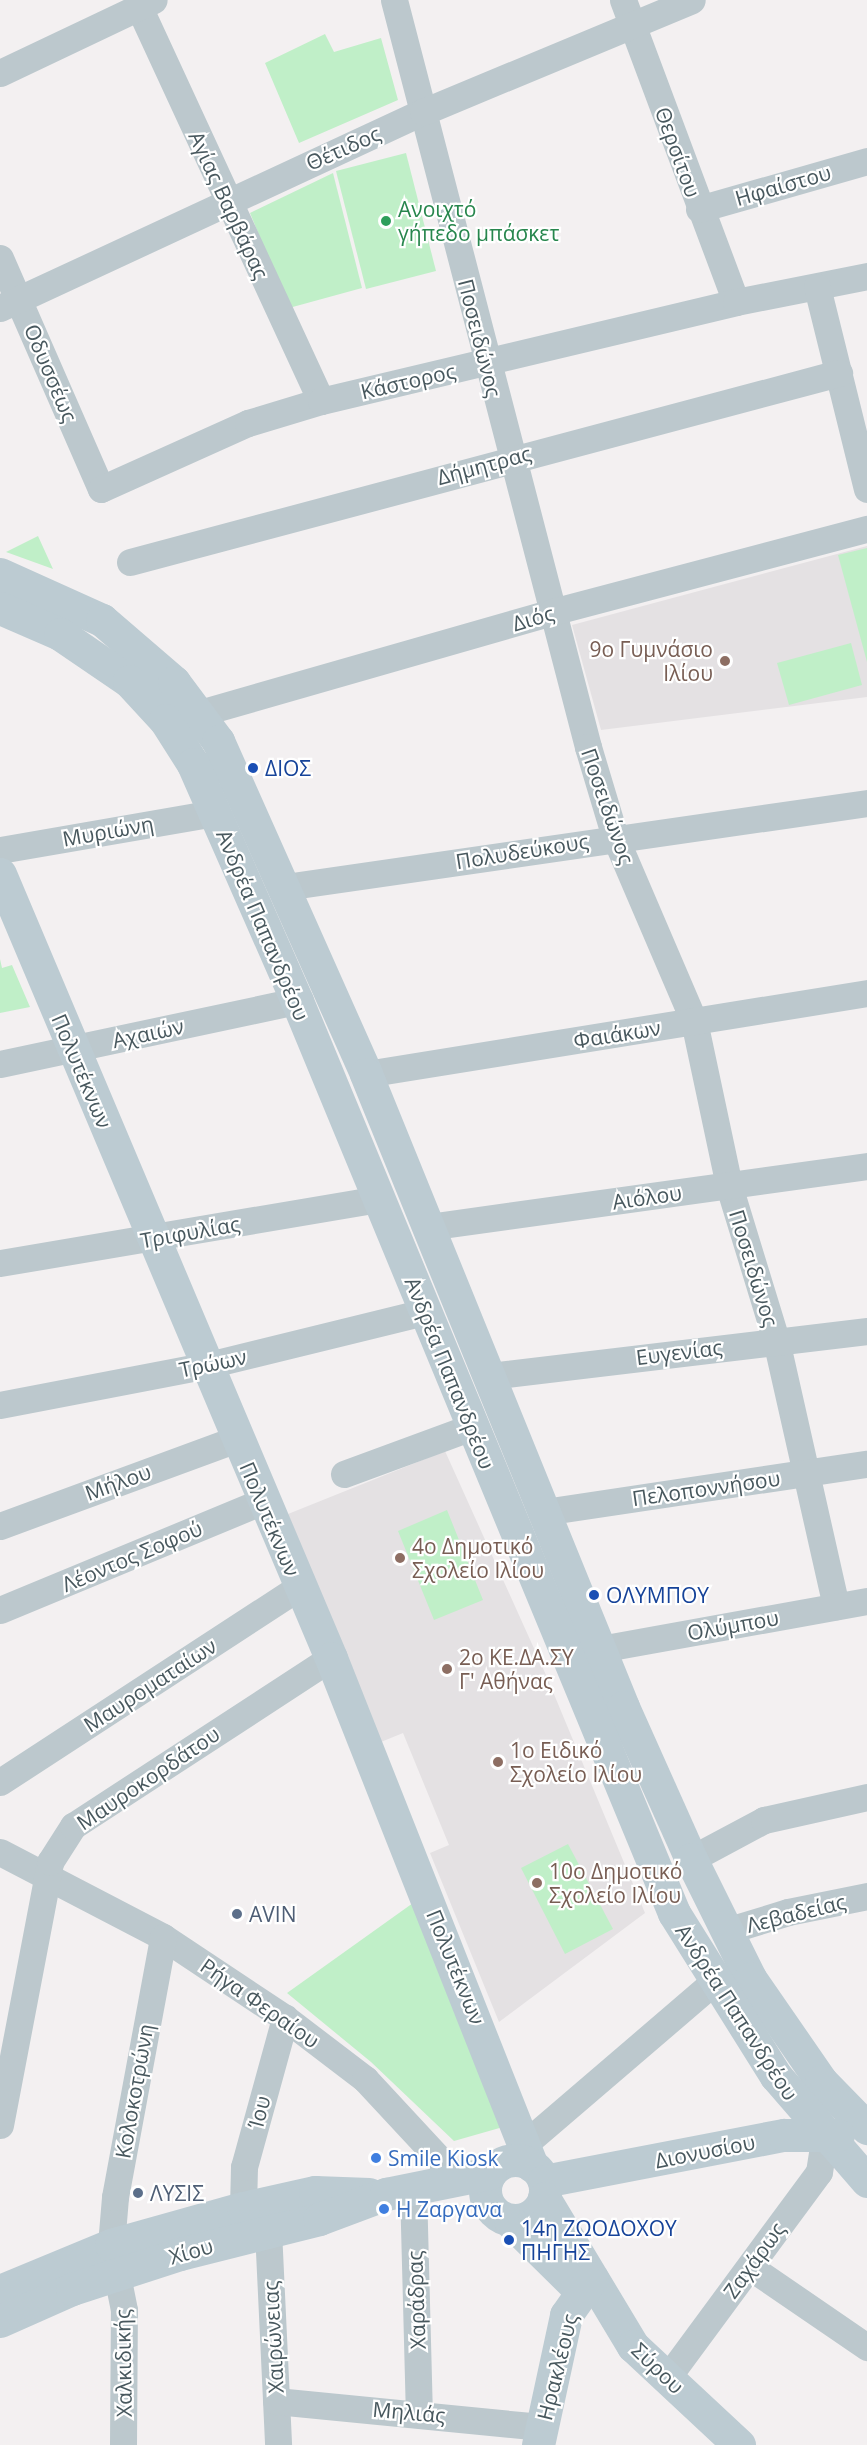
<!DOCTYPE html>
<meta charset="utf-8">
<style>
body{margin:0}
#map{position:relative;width:867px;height:2445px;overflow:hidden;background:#f3f0f1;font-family:"Open Sans",sans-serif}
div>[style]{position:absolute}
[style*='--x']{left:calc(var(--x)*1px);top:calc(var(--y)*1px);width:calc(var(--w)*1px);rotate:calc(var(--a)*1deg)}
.education>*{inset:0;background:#e4e1e3}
.green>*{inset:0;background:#c0efc8}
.street>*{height:27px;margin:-13.5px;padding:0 13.5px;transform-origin:13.5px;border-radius:13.5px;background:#bcc8cd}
.secondary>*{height:33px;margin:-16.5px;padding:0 16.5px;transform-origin:16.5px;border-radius:16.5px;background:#bccbd2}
.secondary>.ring{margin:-16.5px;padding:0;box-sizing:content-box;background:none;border:33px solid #bccbd2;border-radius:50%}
.dots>*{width:16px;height:16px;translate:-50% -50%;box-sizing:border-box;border:3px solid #fff;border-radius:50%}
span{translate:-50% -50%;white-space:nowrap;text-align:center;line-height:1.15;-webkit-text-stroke:4.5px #fff;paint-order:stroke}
.street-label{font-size:21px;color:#48585e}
.leisure-label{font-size:21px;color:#27864d}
.left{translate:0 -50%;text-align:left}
.education-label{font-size:21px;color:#785e54}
.right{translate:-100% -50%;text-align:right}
.transit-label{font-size:21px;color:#164399}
.service-label{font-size:21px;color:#4e5e75}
.shop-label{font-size:21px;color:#366cbe}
</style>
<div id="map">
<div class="education">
<i style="clip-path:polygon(867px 546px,867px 697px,601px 730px,572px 625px)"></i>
<i style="clip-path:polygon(445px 1451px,546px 1675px,645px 1913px,499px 2022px,430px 1853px,449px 1845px,403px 1733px,381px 1742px,288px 1514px)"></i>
</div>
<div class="green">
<i style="clip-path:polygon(325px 34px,334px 52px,381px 38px,398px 100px,299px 143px,265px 63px)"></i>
<i style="clip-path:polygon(406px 153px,436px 271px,366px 289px,336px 171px)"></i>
<i style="clip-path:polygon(333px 173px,362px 288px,289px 308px,250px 213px)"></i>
<i style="clip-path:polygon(38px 536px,53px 569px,6px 552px)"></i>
<i style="clip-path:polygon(867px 548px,867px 662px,838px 555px)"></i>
<i style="clip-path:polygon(851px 643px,862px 685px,789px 705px,777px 663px)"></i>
<i style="clip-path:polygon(0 959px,2px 968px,12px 965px,30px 1007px,0 1013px)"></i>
<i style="clip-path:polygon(447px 1510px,483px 1600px,434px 1620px,398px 1531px)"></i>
<i style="clip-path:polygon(568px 1844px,613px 1929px,565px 1954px,521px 1868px)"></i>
<i style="clip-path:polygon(413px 1903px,503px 2127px,454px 2141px,371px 2062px,287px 1993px)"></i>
</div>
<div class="street">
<i style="--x:394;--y:0;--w:772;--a:75.44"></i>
<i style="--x:588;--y:747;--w:94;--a:73.3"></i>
<i style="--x:615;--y:837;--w:200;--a:66.8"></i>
<i style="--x:694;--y:1021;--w:169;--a:78"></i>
<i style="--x:729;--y:1186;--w:161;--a:73"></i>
<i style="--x:776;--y:1340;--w:273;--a:77.3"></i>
<i style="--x:623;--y:0;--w:322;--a:69.5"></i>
<i style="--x:139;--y:7;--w:434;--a:65.2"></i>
<i style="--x:0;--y:73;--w:170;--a:-25.4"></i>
<i style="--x:699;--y:209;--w:175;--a:-15.9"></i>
<i style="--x:0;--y:258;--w:252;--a:66.4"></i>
<i style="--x:101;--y:489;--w:161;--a:-24.2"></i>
<i style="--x:248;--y:423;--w:76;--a:-16.8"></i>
<i style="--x:321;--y:401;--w:427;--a:-13.4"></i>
<i style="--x:736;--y:302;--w:134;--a:-11.2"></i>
<i style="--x:817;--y:287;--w:208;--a:76.1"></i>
<i style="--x:0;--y:308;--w:466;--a:-24.9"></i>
<i style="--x:423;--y:112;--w:291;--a:-22.6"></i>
<i style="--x:130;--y:562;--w:734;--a:-14.93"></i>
<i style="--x:200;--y:713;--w:366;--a:-16"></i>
<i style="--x:552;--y:612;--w:326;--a:-14.8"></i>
<i style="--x:0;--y:850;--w:218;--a:-9.8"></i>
<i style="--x:285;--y:887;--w:588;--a:-8.21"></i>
<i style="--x:0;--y:1064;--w:304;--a:-12"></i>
<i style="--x:366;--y:1074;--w:508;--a:-9.18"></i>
<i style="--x:428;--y:1227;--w:443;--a:-7.9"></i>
<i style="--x:0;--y:1263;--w:384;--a:-9.6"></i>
<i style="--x:490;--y:1376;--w:380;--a:-6.8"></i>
<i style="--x:0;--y:1405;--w:212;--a:-10.9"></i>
<i style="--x:208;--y:1365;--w:221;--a:-13.8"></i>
<i style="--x:344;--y:1474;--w:136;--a:-20.2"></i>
<i style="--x:544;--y:1512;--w:327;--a:-8.5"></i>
<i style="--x:0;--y:1526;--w:252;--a:-20.2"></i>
<i style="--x:0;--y:1610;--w:285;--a:-22.5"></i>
<i style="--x:600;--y:1649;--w:271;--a:-10.2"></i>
<i style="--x:0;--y:1782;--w:357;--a:-33.1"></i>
<i style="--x:0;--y:1852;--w:184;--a:27.5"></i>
<i style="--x:163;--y:1937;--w:146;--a:33.6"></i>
<i style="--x:285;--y:2018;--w:101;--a:37.3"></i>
<i style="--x:365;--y:2079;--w:137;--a:47.1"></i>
<i style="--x:691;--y:1859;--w:83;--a:-28.1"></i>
<i style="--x:764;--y:1820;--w:106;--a:-12.6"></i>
<i style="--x:726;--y:1931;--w:65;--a:-17"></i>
<i style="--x:788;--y:1912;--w:81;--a:-11.4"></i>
<i style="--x:0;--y:2125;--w:268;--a:-79.2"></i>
<i style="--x:50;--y:1862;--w:43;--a:-57.4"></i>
<i style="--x:73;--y:1826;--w:308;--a:-33.1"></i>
<i style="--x:527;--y:2142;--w:248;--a:-40.6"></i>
<i style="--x:413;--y:2188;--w:225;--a:88.5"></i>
<i style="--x:243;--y:2208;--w:41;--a:-88.6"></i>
<i style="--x:244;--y:2167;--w:155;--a:-74.6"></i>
<i style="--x:268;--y:2230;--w:215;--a:87.3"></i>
<i style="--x:750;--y:2267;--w:142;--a:34.4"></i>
<i style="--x:667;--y:2378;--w:256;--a:-53.6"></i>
<i style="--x:819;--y:2172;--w:36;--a:-81"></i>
<i style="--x:276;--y:2401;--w:267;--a:5.6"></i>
<i style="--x:123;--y:2445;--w:135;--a:-89.6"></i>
<i style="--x:124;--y:2310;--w:66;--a:-101.3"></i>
<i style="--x:111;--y:2245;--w:48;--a:-85.2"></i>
<i style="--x:115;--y:2197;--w:264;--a:-79.5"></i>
</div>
<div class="secondary">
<i style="--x:0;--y:574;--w:112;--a:24.3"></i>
<i style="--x:102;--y:620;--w:95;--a:40.7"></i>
<i style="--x:174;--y:682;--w:74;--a:53.3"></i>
<i style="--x:218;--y:741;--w:364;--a:66"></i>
<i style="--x:366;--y:1074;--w:683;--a:67.9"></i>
<i style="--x:623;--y:1707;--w:167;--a:65.9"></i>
<i style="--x:691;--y:1859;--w:133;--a:63.6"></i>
<i style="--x:750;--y:1978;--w:125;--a:55.4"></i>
<i style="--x:821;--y:2081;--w:66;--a:45.6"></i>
<i style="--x:0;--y:608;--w:65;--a:23.4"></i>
<i style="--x:60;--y:634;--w:83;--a:34.3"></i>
<i style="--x:129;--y:681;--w:53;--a:47.3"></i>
<i style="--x:165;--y:720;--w:52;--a:57.5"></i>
<i style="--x:193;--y:764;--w:259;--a:66.3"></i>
<i style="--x:297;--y:1001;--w:987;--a:67.54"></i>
<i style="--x:674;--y:1913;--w:192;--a:58"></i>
<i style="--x:776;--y:2076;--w:139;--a:49.1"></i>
<i style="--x:0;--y:874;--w:851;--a:67.11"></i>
<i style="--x:331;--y:1658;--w:546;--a:68.41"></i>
<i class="ring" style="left:485px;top:2160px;width:27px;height:27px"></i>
<i style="--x:544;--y:2181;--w:244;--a:-10.9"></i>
<i style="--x:784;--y:2135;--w:54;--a:0"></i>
<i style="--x:544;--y:2198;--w:173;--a:59"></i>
<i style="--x:633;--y:2346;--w:145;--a:43"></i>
<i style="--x:510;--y:2221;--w:100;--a:44.6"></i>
<i style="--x:0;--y:2291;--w:120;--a:-22.5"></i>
<i style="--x:111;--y:2245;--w:137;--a:-15.7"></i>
<i style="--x:243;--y:2208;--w:74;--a:-12.5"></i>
<i style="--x:315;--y:2192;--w:54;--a:2.1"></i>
<i style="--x:0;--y:2321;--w:79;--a:-24"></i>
<i style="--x:72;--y:2289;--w:114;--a:-18"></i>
<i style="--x:180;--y:2254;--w:143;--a:-14.1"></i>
<i style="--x:319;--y:2219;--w:72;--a:-20.5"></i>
<i style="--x:386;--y:2194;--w:106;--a:-11.4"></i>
<i style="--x:538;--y:2445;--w:133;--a:-77.8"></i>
<i style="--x:566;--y:2315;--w:45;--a:-54.9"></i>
</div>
<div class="dots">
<i style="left:386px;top:221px;background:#2e9e5b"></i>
<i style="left:725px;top:661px;background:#8d6e63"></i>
<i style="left:253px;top:768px;background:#1a4fb4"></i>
<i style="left:400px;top:1558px;background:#8d6e63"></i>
<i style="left:594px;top:1595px;background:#1a4fb4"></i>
<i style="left:447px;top:1669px;background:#8d6e63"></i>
<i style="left:498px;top:1762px;background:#8d6e63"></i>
<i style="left:537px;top:1883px;background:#8d6e63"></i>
<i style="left:237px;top:1914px;background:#5c6f8a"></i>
<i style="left:376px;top:2158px;background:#3f7fe0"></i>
<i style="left:138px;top:2193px;background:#5c6f8a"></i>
<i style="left:384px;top:2209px;background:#3f7fe0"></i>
<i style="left:509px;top:2240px;background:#1a4fb4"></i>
</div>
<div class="street-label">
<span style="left:343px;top:148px;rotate:-24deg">Θέτιδος</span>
<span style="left:678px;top:152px;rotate:70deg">Θερσίτου</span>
<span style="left:783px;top:185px;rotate:-16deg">Ηφαίστου</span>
<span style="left:229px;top:205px;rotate:65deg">Αγίας Βαρβάρας</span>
<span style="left:480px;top:338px;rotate:76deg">Ποσειδώνος</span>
<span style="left:51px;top:373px;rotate:67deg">Οδυσσέως</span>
<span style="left:408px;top:381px;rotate:-13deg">Κάστορος</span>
<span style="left:484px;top:465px;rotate:-15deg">Δήμητρας</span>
<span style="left:533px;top:618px;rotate:-16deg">Διός</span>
<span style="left:608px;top:806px;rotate:71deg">Ποσειδώνος</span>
<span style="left:108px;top:831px;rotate:-10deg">Μυριώνη</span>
<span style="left:522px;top:851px;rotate:-9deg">Πολυδεύκους</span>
<span style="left:263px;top:925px;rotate:67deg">Ανδρέα Παπανδρέου</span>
<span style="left:148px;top:1033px;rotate:-12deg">Αχαιών</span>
<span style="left:617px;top:1034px;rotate:-9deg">Φαιάκων</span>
<span style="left:82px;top:1071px;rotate:67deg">Πολυτέκνων</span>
<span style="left:647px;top:1197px;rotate:-8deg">Αιόλου</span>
<span style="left:190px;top:1232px;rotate:-10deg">Τριφυλίας</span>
<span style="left:754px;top:1268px;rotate:73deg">Ποσειδώνος</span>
<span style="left:679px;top:1352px;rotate:-7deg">Ευγενίας</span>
<span style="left:213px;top:1363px;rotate:-12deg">Τρώων</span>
<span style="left:450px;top:1373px;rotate:68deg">Ανδρέα Παπανδρέου</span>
<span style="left:118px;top:1482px;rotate:-20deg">Μήλου</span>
<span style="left:706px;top:1488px;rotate:-8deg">Πελοποννήσου</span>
<span style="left:270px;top:1519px;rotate:67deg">Πολυτέκνων</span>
<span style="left:132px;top:1556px;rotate:-23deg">Λέοντος Σοφού</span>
<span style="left:733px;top:1625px;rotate:-10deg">Ολύμπου</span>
<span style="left:150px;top:1685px;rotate:-33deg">Μαυροματαίων</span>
<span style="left:148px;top:1778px;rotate:-34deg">Μαυροκορδάτου</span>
<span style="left:796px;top:1913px;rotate:-14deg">Λεβαδείας</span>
<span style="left:456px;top:1967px;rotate:68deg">Πολυτέκνων</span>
<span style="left:260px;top:2003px;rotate:35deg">Ρήγα Φεραίου</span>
<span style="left:737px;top:2012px;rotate:57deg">Ανδρέα Παπανδρέου</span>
<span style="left:134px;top:2091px;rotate:-80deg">Κολοκοτρώνη</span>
<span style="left:259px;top:2112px;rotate:-75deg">Ίου</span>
<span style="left:705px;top:2151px;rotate:-11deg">Διονυσίου</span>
<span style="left:191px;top:2251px;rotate:-16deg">Χίου</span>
<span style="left:754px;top:2260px;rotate:-54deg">Ζαχάρως</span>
<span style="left:416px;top:2300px;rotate:-92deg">Χαράδρας</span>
<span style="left:273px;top:2337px;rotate:-93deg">Χαιρώνειας</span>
<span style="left:123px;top:2363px;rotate:-91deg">Χαλκιδικής</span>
<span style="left:557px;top:2367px;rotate:-76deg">Ηρακλέους</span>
<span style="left:658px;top:2368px;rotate:44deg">Σύρου</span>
<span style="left:409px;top:2412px;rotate:5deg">Μηλιάς</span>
</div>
<div class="leisure-label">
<span class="left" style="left:398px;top:221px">Ανοιχτό<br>γήπεδο μπάσκετ</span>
</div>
<div class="education-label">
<span class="right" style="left:713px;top:661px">9ο Γυμνάσιο<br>Ιλίου</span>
<span class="left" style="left:412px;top:1558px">4ο Δημοτικό<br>Σχολείο Ιλίου</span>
<span class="left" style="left:459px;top:1669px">2ο ΚΕ.ΔΑ.ΣΥ<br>Γ' Αθήνας</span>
<span class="left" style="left:510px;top:1762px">1ο Ειδικό<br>Σχολείο Ιλίου</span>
<span class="left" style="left:549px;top:1883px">10ο Δημοτικό<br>Σχολείο Ιλίου</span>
</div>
<div class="transit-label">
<span class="left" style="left:265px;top:768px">ΔΙΟΣ</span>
<span class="left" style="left:606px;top:1595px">ΟΛΥΜΠΟΥ</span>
<span class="left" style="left:521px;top:2240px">14η ΖΩΟΔΟΧΟΥ<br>ΠΗΓΗΣ</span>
</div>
<div class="service-label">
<span class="left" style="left:249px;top:1914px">AVIN</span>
<span class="left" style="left:150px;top:2193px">ΛΥΣΙΣ</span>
</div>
<div class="shop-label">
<span class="left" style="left:388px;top:2158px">Smile Kiosk</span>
<span class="left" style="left:396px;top:2209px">Η Ζαργανα</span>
</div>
</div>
